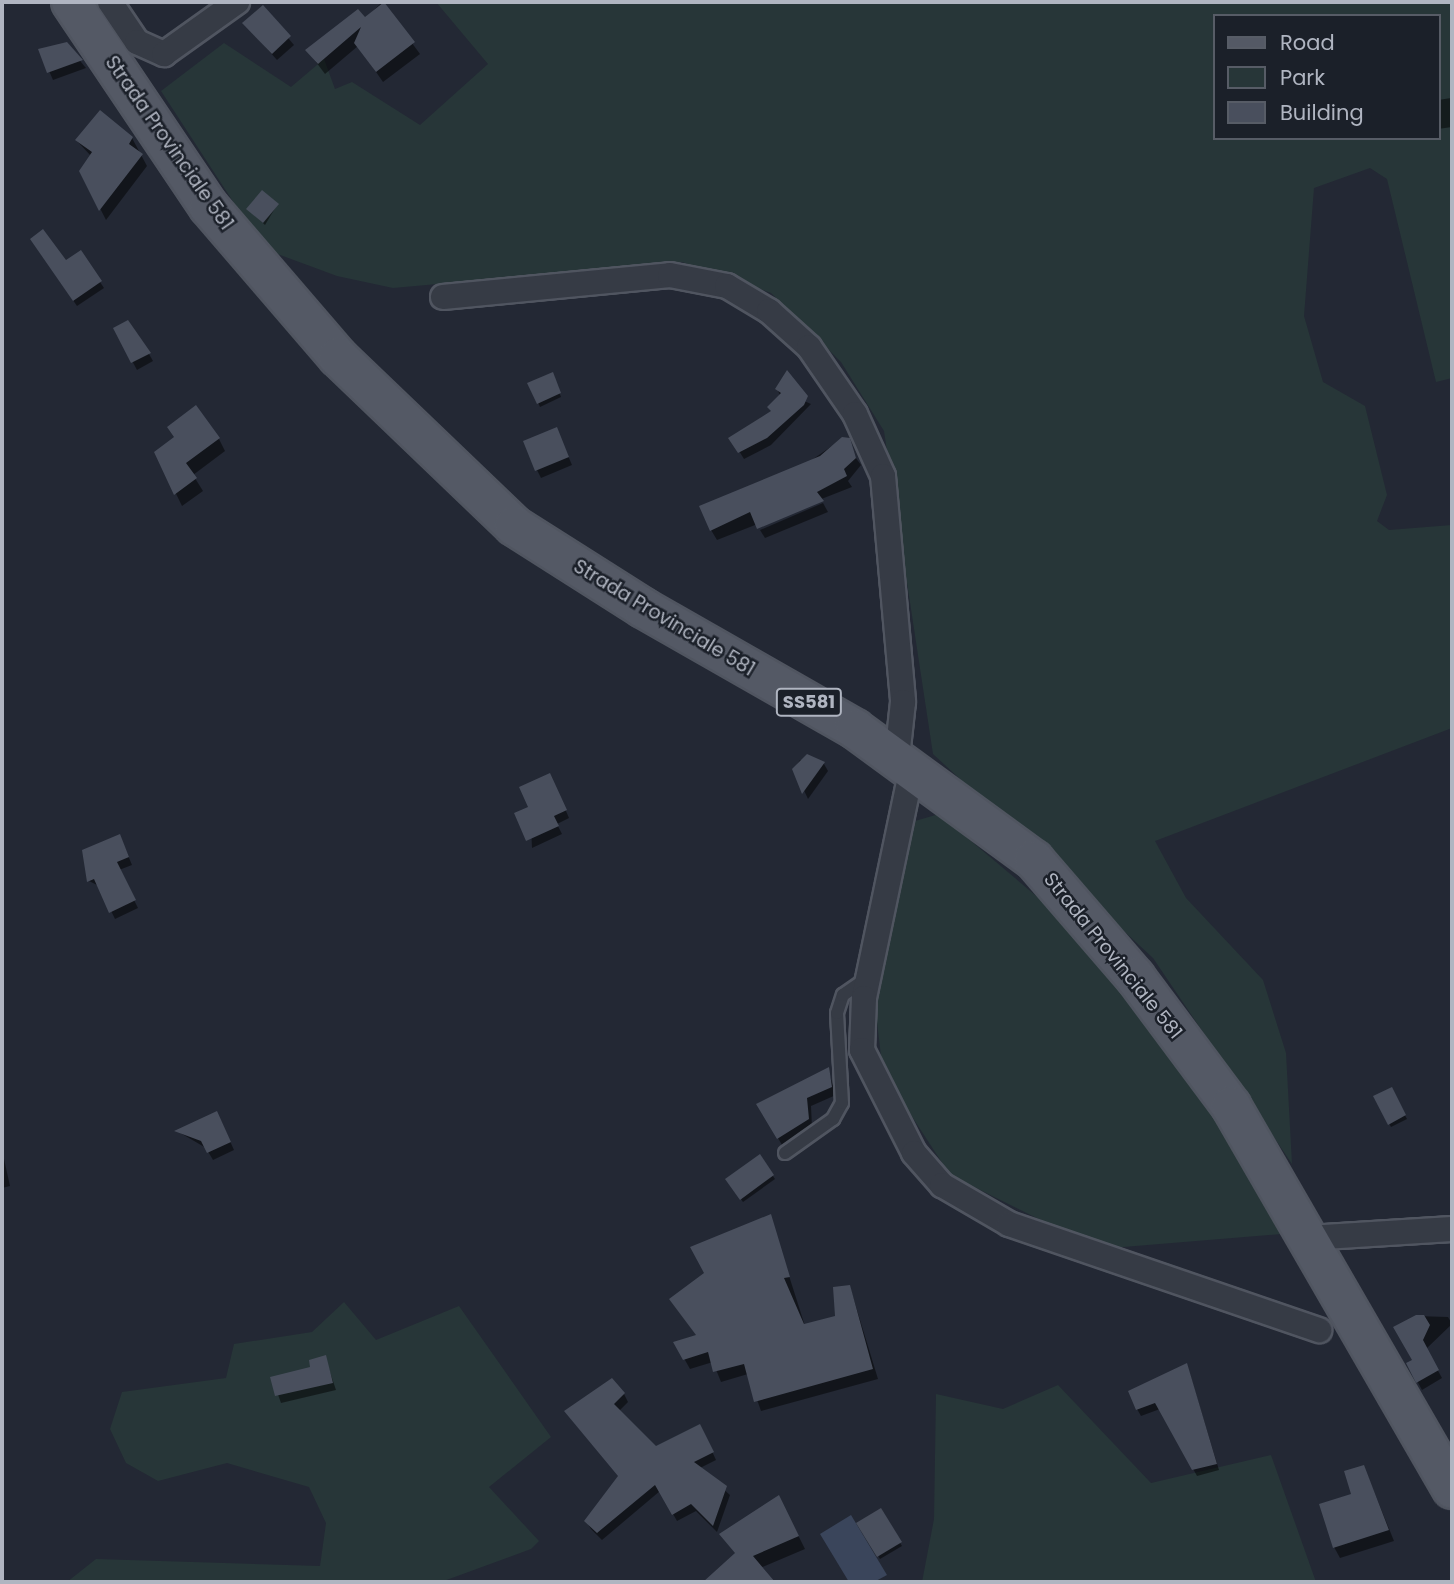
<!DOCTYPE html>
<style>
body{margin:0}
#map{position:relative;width:1454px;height:1584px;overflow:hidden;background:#232834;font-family:Poppins,sans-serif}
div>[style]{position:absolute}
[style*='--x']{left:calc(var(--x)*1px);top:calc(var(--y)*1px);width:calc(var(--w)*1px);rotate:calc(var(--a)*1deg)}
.green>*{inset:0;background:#273638}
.water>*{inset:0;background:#3a455b}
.shadow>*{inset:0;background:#0007}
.building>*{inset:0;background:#494f5d}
.roads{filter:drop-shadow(2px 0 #505560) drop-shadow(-2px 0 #505560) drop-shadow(0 2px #505560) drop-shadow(0 -2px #505560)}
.service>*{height:12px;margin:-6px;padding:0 6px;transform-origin:6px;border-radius:6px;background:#363b45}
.minor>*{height:24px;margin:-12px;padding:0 12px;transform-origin:12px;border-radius:12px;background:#363b45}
.primary>*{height:38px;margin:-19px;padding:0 19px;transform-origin:19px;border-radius:19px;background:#545965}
span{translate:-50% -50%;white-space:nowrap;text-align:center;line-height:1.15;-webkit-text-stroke:5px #1b2029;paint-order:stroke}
.shield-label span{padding:2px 5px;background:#1b2029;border:2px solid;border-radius:5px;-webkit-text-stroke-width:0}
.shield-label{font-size:18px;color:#b0b5c1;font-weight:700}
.street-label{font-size:19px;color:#b0b5c1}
.frame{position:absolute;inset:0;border:4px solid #b0b5c1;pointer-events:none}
.legend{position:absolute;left:1213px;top:14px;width:228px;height:126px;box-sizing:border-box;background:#1b2029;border:2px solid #575c66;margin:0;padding:9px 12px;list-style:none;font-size:21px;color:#b0b5c1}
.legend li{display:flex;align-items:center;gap:14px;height:35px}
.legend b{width:35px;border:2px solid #575c66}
</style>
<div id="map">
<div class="green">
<i style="clip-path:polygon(evenodd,436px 2px,1452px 2px,1452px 378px,1436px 382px,1387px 179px,1370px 168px,1314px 188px,1304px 316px,1323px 382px,1365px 406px,1387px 495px,1377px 521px,1389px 530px,1452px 525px,1452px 728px,1155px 841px,1186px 898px,1263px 980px,1286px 1053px,1292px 1164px,1153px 958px,933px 754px,884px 431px,841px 362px,771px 293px,682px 262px,393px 288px,337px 276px,264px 249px,161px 91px,224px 43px,291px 87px,324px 59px,335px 89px,352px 82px,420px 125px,488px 64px,436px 2px,1214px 16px,1438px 16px,1438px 138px,1214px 138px,1214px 16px)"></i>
<i style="clip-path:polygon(939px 814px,1079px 932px,1194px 1073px,1282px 1234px,1099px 1249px,950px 1175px,883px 1072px,875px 1006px,915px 821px)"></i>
<i style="clip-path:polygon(344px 1302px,376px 1340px,459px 1306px,551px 1437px,489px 1487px,539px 1541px,531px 1549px,441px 1582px,67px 1582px,96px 1559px,320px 1566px,326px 1523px,309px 1487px,227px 1463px,158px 1481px,126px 1463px,110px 1429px,122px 1392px,226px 1378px,234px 1344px,312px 1332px)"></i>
<i style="clip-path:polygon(1058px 1385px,1151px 1483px,1271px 1455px,1316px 1582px,922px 1582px,934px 1519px,936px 1394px,1003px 1409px)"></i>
</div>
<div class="water">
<i style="clip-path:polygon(851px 1515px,887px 1575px,874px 1582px,849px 1582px,820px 1534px)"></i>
</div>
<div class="shadow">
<i style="clip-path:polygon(382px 2px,420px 54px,383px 82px,358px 46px,325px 74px,307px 50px,365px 19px)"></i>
<i style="clip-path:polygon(263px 8px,294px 45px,277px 60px,245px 24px)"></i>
<i style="clip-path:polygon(66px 44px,86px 68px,53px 80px,40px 50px)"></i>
<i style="clip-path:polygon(1452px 91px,1452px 127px,1438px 129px,1438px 100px,1451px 98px)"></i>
<i style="clip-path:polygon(132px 138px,147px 166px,106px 220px,81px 171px,91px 156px,77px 141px)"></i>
<i style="clip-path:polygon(277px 205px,265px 225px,248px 209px)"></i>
<i style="clip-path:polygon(35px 245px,100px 282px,104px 288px,77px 306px)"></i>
<i style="clip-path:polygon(115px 329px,149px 354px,153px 361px,137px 370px)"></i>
<i style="clip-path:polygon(554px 378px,561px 397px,540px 407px,530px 384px)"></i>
<i style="clip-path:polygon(777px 389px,811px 404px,771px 445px,744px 459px,731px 438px,772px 412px,780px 395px)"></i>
<i style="clip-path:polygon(560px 437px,572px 465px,541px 478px,537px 470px)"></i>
<i style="clip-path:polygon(219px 439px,225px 451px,193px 475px,203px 491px,182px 506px,156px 453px)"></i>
<i style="clip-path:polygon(842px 439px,861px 465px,848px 481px,852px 487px,717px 540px,711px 530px)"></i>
<i style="clip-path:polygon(823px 503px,828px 512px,765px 538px,760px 530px)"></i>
<i style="clip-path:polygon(800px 760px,824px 764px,828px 771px,808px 799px,794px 769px)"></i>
<i style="clip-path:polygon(554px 783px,569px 818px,557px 824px,562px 834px,532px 848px,530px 808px)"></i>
<i style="clip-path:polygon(120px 836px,132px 865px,119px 870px,138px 908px,115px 919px,99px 886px,89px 881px)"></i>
<i style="clip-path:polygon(828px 1070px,836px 1095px,811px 1106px,812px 1127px,782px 1145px,759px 1105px)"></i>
<i style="clip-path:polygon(1391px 1089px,1407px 1119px,1391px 1127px,1375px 1097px)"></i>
<i style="clip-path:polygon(221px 1121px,234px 1150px,213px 1160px,206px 1148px,177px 1131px)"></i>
<i style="clip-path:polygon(2px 1150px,10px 1186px,2px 1188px)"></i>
<i style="clip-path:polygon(759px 1157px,775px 1179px,743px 1202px,727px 1180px)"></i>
<i style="clip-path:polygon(770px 1216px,805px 1326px,837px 1318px,850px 1287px,878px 1379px,761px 1411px,748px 1374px,721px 1382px,713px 1362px,690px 1369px,676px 1344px,697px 1337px,706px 1274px)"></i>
<i style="clip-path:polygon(1416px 1316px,1448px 1317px,1452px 1324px,1426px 1349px,1442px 1378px,1422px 1390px,1408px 1364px,1414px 1361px)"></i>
<i style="clip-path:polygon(325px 1357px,336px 1390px,281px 1403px,272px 1378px,313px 1368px)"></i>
<i style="clip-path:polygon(1187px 1365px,1219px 1470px,1197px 1476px,1160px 1409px,1141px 1416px,1137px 1409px)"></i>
<i style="clip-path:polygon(624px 1394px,628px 1402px,619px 1411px,656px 1448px,704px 1434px,716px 1460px,700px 1468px,730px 1495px,717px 1532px,696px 1511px,677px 1521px,660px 1491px,602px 1540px,591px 1529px,586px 1521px,620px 1477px,571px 1419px)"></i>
<i style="clip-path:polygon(1364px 1467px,1394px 1541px,1340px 1558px,1334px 1547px)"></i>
<i style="clip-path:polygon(785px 1509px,805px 1549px,760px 1568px,772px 1582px,705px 1582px,735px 1556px,742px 1559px,722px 1535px)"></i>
<i style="clip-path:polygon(880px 1511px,902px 1546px,880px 1559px,859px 1524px)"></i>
</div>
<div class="building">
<i style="clip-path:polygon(384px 2px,415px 42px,376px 72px,354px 43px,361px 27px,318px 64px,305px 50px,358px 9px,365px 17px)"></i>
<i style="clip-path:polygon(263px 5px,291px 36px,272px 54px,242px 23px)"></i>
<i style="clip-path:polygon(67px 42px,83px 60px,47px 73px,38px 49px)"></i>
<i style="clip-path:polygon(100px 110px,133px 137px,129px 144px,143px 154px,99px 211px,79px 171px,92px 152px,75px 140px)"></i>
<i style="clip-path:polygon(262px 190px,279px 204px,263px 223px,246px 209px)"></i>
<i style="clip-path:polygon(43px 229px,66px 260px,81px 250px,102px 281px,73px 301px,30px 239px)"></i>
<i style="clip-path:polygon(128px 320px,151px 353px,131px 363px,113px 328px)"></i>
<i style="clip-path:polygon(787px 370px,808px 396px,804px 405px,767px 438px,738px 453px,728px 438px,771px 411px,767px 407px,781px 393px,775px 389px)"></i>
<i style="clip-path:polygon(553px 372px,561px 393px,537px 404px,527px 383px)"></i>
<i style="clip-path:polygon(196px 405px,220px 438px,186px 463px,197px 478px,174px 495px,154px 452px,174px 437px,167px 427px)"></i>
<i style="clip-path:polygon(557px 427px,569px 457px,535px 471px,523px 441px)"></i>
<i style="clip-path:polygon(842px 437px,850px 438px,856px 458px,844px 469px,847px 476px,817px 492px,824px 501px,757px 529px,750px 512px,710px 531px,699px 506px,820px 456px)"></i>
<i style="clip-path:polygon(807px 754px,825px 762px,802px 794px,792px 769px)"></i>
<i style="clip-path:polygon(550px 773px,567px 810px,554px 816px,559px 826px,526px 841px,514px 813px,528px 807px,519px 787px)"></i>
<i style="clip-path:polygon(120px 834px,129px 857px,117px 862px,136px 900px,109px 913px,94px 879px,87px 882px,82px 850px)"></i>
<i style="clip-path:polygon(829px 1067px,832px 1087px,807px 1098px,809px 1119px,777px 1139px,756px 1104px)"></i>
<i style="clip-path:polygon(1392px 1087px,1406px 1115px,1388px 1125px,1373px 1096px)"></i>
<i style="clip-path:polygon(217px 1111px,231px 1142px,207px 1153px,201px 1141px,174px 1131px)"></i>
<i style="clip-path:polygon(760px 1154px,774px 1175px,740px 1200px,725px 1179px)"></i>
<i style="clip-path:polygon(771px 1214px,790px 1277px,784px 1278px,804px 1324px,835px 1316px,833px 1287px,850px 1285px,873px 1369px,754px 1402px,744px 1364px,713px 1372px,708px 1352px,683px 1360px,673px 1342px,696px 1335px,669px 1299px,704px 1273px,690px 1247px)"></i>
<i style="clip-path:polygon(1416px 1315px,1424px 1315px,1430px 1325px,1423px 1340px,1439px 1370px,1416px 1383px,1406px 1363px,1412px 1360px,1393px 1327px)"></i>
<i style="clip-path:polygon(326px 1355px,333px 1383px,275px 1396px,270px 1377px,310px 1367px,309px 1360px)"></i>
<i style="clip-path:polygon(1187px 1363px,1217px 1464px,1192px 1470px,1155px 1403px,1136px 1410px,1128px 1391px)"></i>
<i style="clip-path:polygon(612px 1378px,625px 1393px,614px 1404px,656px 1446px,700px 1424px,714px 1452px,694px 1462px,727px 1486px,713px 1526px,691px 1504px,672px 1515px,655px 1485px,597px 1533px,584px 1521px,618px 1476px,564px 1411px)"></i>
<i style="clip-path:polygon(1364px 1465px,1389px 1530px,1333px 1548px,1319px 1504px,1351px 1494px,1344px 1471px)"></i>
<i style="clip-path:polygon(779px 1495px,799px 1536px,753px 1556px,775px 1582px,703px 1582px,735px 1553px,719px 1534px)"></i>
<i style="clip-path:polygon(881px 1508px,902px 1542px,877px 1557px,856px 1523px)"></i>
</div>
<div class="roads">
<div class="service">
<i style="--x:785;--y:1153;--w:59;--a:-35.3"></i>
<i style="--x:833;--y:1119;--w:18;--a:-61"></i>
<i style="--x:842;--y:1103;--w:90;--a:-93.2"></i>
<i style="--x:837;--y:1013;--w:19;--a:-72"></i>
<i style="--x:843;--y:995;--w:29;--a:-35"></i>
</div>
<div class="minor">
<i style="--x:110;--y:2;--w:48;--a:56"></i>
<i style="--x:137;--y:42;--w:30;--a:24"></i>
<i style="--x:164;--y:54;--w:90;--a:-35.5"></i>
<i style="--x:443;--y:297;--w:228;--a:-5.5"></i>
<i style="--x:670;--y:275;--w:58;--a:10.9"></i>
<i style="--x:727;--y:286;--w:49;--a:30.8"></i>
<i style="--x:769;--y:311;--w:54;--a:42"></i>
<i style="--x:809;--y:347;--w:81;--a:55.5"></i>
<i style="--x:855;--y:414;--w:68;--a:65.7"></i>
<i style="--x:883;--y:476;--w:227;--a:84.9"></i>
<i style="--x:903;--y:702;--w:55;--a:96.2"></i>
<i style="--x:912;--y:768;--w:235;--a:101.8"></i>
<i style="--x:864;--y:998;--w:52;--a:92.2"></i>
<i style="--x:862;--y:1050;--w:115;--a:63.2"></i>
<i style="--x:914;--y:1153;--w:43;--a:48.8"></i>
<i style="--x:942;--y:1185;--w:78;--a:30.2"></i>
<i style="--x:1009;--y:1224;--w:328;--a:18.9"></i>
<i style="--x:1308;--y:1238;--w:144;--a:-3.6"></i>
</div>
<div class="primary">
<i style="--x:71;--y:2;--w:247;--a:56.1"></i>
<i style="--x:209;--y:207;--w:198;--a:49.3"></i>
<i style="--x:338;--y:357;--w:244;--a:43.8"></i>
<i style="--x:514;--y:526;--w:153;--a:32.4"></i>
<i style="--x:643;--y:608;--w:244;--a:29.7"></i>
<i style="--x:855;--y:729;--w:222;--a:36.2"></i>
<i style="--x:1034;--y:860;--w:155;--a:49.2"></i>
<i style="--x:1135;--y:977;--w:161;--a:53.3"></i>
<i style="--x:1231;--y:1106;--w:442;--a:60"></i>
</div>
</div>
<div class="shield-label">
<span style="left:809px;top:702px">SS581</span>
</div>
<div class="street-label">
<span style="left:169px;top:143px;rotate:55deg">Strada Provinciale 581</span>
<span style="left:664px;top:618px;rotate:31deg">Strada Provinciale 581</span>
<span style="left:1113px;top:956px;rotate:51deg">Strada Provinciale 581</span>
</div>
<div class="frame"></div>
<ul class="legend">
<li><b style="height:9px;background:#545965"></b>Road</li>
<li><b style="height:19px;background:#273638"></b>Park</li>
<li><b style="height:19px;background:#494f5d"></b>Building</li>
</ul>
</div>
